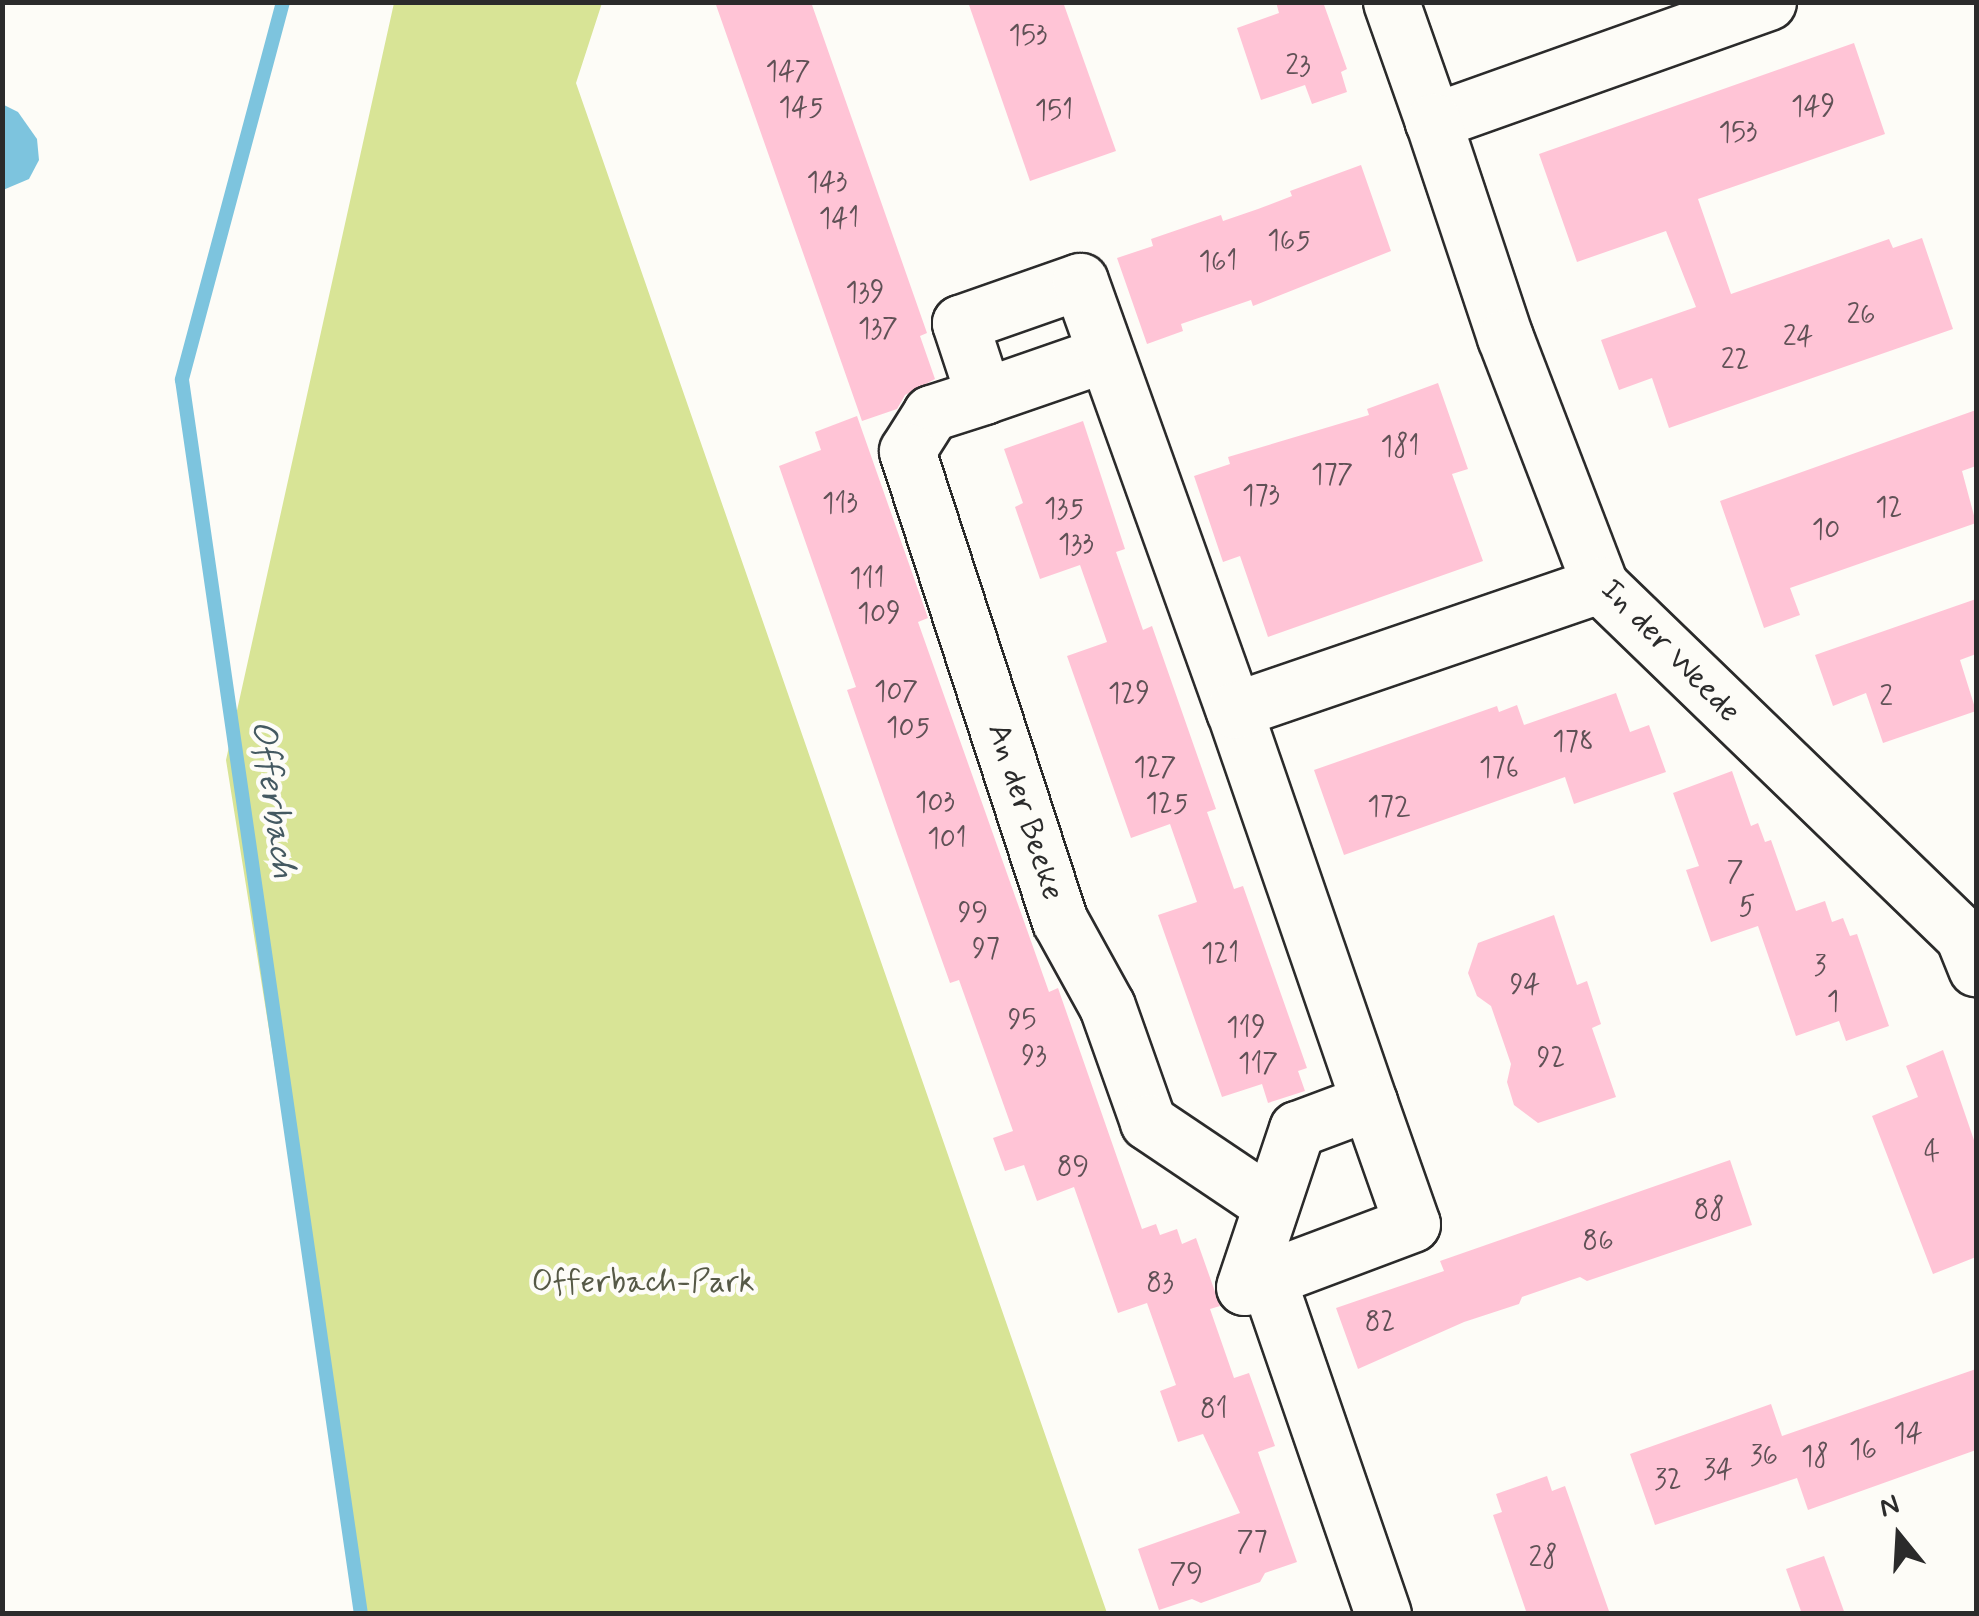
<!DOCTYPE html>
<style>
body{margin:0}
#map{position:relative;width:1979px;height:1616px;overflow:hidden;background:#fdfcf7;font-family:Mynerve,sans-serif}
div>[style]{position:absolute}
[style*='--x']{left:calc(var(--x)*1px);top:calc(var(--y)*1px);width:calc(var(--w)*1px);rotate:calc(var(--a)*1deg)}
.green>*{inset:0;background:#d8e496}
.water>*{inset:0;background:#7dc4de}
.stream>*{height:14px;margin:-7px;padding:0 7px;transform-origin:7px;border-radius:7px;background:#7dc4de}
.building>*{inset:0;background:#ffc4d6}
.roads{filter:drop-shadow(2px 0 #2b2b2b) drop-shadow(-2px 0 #2b2b2b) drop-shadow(0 2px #2b2b2b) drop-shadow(0 -2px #2b2b2b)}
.minor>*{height:55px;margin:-27.5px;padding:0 27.5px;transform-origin:27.5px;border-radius:27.5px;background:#fdfcf7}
span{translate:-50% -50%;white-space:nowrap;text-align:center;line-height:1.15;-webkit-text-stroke:9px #fdfcf7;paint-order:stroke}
.number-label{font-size:28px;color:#605156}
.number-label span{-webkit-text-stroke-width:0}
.street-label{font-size:32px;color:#2b2b2b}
.park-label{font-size:32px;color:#565946}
.water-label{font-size:35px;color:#445961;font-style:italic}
.frame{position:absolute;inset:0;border:5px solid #2b2b2b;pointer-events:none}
.north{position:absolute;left:1849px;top:1486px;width:100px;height:100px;-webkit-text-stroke:8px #fdfcf7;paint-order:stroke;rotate:342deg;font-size:28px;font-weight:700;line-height:40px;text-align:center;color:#2b2b2b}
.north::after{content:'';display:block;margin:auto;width:35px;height:45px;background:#2b2b2b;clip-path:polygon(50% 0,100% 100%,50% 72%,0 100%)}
</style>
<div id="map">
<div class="green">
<i style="clip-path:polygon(394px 3px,602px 3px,576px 83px,1107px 1613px,362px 1613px,226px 760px)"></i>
</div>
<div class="water">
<i style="clip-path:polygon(2px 104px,18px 112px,37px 139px,39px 160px,29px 179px,3px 190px)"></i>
</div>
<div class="stream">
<i style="--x:283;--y:2;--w:391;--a:105"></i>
<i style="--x:182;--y:380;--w:1247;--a:81.75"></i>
</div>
<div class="building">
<i style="clip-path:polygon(715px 2px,811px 2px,927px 333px,920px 336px,935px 379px,905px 395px,897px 409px,862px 421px)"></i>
<i style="clip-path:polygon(968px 2px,1063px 2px,1116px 151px,1030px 181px)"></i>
<i style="clip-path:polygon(1276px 2px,1323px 2px,1347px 69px,1341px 72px,1347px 92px,1312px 104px,1305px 85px,1261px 100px,1237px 28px,1279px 13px)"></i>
<i style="clip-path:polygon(1854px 43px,1885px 134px,1698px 199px,1731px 294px,1889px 239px,1893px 248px,1922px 238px,1953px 329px,1669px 428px,1652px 378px,1619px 390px,1601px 340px,1696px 307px,1666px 231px,1577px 262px,1539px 154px)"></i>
<i style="clip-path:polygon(1361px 165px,1391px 251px,1253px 306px,1251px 300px,1181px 324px,1183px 331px,1147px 344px,1117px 258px,1153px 246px,1151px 239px,1221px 215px,1223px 221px,1258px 209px,1292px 196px,1290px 191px)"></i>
<i style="clip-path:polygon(1438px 383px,1468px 469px,1452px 474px,1483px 561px,1268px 637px,1240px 556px,1223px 562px,1194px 476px,1230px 464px,1228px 457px,1369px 415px,1367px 409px)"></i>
<i style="clip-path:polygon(1976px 410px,1976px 466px,1962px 471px,1976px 523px,1790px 588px,1800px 615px,1764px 628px,1720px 501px)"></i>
<i style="clip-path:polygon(857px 416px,928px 618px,918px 622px,1049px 992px,1058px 988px,1142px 1229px,1156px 1224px,1160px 1235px,1177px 1229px,1182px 1244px,1196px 1238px,1220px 1306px,1210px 1309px,1234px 1378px,1249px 1373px,1275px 1446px,1258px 1452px,1297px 1562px,1265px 1573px,1260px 1582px,1201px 1603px,1192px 1599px,1159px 1610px,1138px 1549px,1240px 1513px,1203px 1434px,1178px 1442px,1160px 1391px,1176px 1385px,1147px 1303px,1118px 1313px,1074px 1187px,1037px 1201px,1024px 1165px,1005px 1171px,993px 1138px,1013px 1131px,959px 980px,950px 983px,898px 837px,847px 690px,856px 687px,779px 466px,821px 450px,815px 432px)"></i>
<i style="clip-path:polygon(1083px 421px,1125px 549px,1116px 552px,1143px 630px,1152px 626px,1216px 809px,1207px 812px,1234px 889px,1243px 886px,1307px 1068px,1298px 1071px,1305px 1091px,1268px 1103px,1262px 1084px,1222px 1097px,1158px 915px,1197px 902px,1170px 824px,1131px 838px,1067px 656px,1107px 642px,1080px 565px,1040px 579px,1015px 507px,1023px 503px,1004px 449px)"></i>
<i style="clip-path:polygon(1976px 599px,1976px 654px,1960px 660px,1976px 711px,1883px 743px,1866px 693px,1833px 706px,1815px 655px)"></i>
<i style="clip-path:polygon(1616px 693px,1630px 732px,1649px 725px,1666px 772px,1574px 804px,1565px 777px,1344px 855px,1314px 770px,1497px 706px,1499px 712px,1517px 705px,1524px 725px)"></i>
<i style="clip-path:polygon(1732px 771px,1751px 826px,1758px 823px,1765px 842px,1771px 840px,1796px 911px,1825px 901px,1832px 922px,1843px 918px,1850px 936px,1857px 934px,1889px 1026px,1846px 1041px,1839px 1021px,1796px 1036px,1758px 926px,1711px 942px,1686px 870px,1699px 866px,1673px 793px)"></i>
<i style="clip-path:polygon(1554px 915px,1577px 985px,1587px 981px,1601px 1024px,1592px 1028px,1616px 1097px,1538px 1123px,1514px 1105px,1507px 1082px,1511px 1064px,1491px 1006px,1477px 996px,1468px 973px,1478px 943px)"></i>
<i style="clip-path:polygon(1943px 1050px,1976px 1146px,1976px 1257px,1933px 1274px,1872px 1116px,1918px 1097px,1906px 1066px)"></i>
<i style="clip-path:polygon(1730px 1160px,1752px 1225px,1587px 1281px,1580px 1277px,1522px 1297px,1519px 1304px,1464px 1322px,1358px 1369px,1336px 1308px,1444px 1271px,1440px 1261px)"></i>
<i style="clip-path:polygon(1976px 1369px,1976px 1450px,1808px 1510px,1797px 1478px,1655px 1525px,1630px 1454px,1771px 1404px,1782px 1436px)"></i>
<i style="clip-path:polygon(1547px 1476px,1552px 1491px,1565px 1486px,1610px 1614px,1527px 1614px,1493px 1515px,1502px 1512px,1496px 1494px)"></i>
<i style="clip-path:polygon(1824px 1556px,1845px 1614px,1802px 1614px,1786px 1569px)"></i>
</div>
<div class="roads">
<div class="minor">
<i style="--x:1391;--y:2;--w:126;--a:70.6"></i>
<i style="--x:1768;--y:2;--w:356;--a:160.4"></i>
<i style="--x:1433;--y:121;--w:228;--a:71.6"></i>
<i style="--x:1505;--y:337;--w:266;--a:69"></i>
<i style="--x:1600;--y:585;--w:505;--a:44.04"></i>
<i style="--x:1963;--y:936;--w:35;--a:68"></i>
<i style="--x:1105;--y:354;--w:128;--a:160.9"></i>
<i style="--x:984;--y:396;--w:77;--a:-108.2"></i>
<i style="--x:960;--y:323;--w:127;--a:-19.3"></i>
<i style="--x:1080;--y:281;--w:456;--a:70.3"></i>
<i style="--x:984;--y:396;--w:56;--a:162.2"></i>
<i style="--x:931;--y:413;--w:45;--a:122.3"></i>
<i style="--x:907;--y:451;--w:494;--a:72"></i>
<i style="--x:1060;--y:921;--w:97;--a:61.1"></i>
<i style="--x:1107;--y:1006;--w:123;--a:70.5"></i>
<i style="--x:1148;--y:1122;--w:147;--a:33.9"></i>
<i style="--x:1369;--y:1102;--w:415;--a:-109"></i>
<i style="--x:1234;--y:710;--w:387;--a:-18.9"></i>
<i style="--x:1369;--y:1102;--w:129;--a:70.6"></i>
<i style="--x:1412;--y:1224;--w:179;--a:159.4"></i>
<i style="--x:1244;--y:1287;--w:167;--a:-71.5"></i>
<i style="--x:1297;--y:1129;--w:77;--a:-20.6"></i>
<i style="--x:1267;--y:1277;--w:356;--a:71"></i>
</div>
</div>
<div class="number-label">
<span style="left:1028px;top:37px">153</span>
<span style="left:1298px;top:67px">23</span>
<span style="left:788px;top:73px">147</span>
<span style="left:1813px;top:108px">149</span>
<span style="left:801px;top:109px">145</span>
<span style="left:1054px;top:112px">151</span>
<span style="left:1738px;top:134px">153</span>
<span style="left:827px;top:184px">143</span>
<span style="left:839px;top:220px">141</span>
<span style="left:1289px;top:242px">165</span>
<span style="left:1218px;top:263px">161</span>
<span style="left:865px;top:294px">139</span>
<span style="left:1861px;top:316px">26</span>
<span style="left:878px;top:330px">137</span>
<span style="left:1798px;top:338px">24</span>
<span style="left:1735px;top:361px">22</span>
<span style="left:1400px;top:448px">181</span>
<span style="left:1332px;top:476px">177</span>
<span style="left:1261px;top:497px">173</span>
<span style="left:840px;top:505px">113</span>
<span style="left:1889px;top:509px">12</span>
<span style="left:1064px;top:510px">135</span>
<span style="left:1826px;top:531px">10</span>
<span style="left:1076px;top:546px">133</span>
<span style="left:867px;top:580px">111</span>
<span style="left:879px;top:615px">109</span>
<span style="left:896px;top:693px">107</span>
<span style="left:1129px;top:695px">129</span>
<span style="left:1886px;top:698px">2</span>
<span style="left:908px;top:729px">105</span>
<span style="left:1573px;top:743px">178</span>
<span style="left:1155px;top:769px">127</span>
<span style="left:1499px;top:769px">176</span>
<span style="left:935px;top:804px">103</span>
<span style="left:1167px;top:805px">125</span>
<span style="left:1389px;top:808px">172</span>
<span style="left:947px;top:840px">101</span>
<span style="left:1735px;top:873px">7</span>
<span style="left:1747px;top:908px">5</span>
<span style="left:973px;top:914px">99</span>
<span style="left:986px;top:950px">97</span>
<span style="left:1220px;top:955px">121</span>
<span style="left:1820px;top:967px">3</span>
<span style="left:1525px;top:986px">94</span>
<span style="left:1833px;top:1003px">1</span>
<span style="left:1022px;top:1021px">95</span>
<span style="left:1246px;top:1029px">119</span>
<span style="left:1034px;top:1057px">93</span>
<span style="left:1551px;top:1059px">92</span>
<span style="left:1258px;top:1065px">117</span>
<span style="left:1932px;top:1153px">4</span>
<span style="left:1073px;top:1168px">89</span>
<span style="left:1709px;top:1211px">88</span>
<span style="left:1598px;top:1242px">86</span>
<span style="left:1160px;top:1284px">83</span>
<span style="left:1380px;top:1323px">82</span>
<span style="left:1214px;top:1410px">81</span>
<span style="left:1908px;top:1435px">14</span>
<span style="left:1863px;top:1451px">16</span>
<span style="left:1764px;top:1457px">36</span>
<span style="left:1815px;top:1458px">18</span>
<span style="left:1718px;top:1471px">34</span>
<span style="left:1668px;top:1481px">32</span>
<span style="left:1252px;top:1543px">77</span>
<span style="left:1543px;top:1559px">28</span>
<span style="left:1186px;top:1575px">79</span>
</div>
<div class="street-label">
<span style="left:1670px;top:651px;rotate:46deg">In der Weede</span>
<span style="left:1025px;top:812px;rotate:72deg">An der Beeke</span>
</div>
<div class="park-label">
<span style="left:643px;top:1282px">Offerbach-Park</span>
</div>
<div class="water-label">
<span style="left:273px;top:799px;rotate:82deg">Offerbach</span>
</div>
<div class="frame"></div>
<div class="north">N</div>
</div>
